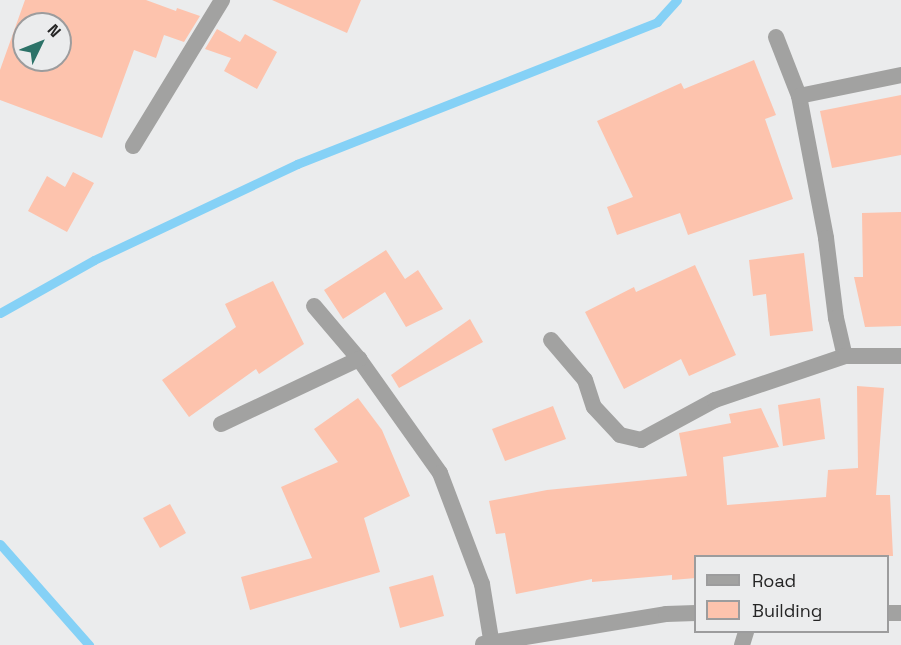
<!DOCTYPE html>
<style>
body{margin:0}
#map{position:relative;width:901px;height:645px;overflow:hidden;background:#ebeced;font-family:"Space Grotesk",sans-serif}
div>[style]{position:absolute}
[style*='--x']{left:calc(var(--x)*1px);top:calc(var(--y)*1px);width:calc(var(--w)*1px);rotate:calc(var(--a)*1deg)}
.stream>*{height:9px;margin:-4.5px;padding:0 4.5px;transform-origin:4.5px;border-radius:4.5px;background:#85d1f6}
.building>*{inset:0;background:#fdc3ad}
.minor>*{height:16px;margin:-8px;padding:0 8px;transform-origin:8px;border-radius:8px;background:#a2a2a1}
span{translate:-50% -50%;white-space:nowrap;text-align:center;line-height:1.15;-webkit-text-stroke:4.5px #ebeced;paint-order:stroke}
.legend{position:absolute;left:694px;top:555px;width:195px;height:78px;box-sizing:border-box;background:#ebeced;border:2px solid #9c9c9d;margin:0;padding:8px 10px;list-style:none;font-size:18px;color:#252525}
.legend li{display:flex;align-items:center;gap:12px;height:30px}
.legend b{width:30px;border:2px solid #9c9c9d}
.north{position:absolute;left:12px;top:12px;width:60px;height:60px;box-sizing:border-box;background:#ebeced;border:2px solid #9c9c9d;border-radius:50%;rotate:47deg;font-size:16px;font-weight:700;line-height:24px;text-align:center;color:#252525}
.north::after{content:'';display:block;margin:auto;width:21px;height:27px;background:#2c7268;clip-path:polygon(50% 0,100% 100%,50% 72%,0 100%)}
</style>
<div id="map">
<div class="stream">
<i style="--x:0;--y:313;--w:108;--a:-29.4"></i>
<i style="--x:94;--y:260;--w:225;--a:-25.3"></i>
<i style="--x:297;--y:164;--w:387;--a:-21.5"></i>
<i style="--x:657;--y:22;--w:30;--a:-48"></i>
<i style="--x:0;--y:544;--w:135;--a:48.6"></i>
</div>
<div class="building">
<i style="clip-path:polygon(evenodd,25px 0,146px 0,176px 11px,177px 8px,200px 16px,184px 42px,164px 35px,156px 58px,134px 50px,102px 138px,0 100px,0 70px,25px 0,24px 24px,60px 24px,60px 60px,24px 60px,24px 24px)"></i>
<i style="clip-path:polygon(272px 0,361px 0,347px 33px)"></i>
<i style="clip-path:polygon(217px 29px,240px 42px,245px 34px,277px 52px,257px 89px,224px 71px,231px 58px,205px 49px)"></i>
<i style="clip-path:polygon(754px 60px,776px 115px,765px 119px,793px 199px,688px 235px,680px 213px,617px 235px,607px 207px,633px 197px,597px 121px,681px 83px,684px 89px)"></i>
<i style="clip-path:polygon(901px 95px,901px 155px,832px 168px,820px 111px)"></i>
<i style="clip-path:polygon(73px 172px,94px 183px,67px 232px,28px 211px,47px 176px,65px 187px)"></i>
<i style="clip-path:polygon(901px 212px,901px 326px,865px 327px,854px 277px,863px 277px,862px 213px)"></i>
<i style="clip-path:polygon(386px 250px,405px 279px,418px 270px,443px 309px,406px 327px,385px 292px,343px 319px,324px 290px)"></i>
<i style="clip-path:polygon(804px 253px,813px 331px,770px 336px,766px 294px,753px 296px,749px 260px)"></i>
<i style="clip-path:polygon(695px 265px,736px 355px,689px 376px,681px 359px,624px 389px,585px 312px,634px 287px,636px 292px)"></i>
<i style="clip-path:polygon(273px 281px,304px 344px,259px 374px,256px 369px,189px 417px,162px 380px,236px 327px,225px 304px)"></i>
<i style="clip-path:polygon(470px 319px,483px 342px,399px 388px,391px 375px)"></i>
<i style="clip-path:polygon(857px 386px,884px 388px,876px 495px,890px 495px,893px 556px,696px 556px,696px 578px,672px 580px,672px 575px,592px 582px,592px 579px,516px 594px,505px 533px,496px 534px,489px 501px,547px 490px,687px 476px,679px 433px,731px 423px,729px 414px,761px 408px,779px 447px,723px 457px,727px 505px,826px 497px,828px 470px,858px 468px)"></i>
<i style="clip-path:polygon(358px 398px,382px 430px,410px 496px,364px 518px,380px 572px,250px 610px,241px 577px,312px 558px,281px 487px,338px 462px,314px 429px)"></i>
<i style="clip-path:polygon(820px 398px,825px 439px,783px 446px,778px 405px)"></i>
<i style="clip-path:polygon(553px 406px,566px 439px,505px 461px,492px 429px)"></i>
<i style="clip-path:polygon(170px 504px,186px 533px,160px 548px,143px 518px)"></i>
<i style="clip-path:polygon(433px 575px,444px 616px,400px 628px,389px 587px)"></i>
</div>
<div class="minor">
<i style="--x:776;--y:37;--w:63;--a:68.7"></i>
<i style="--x:799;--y:96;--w:145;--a:79.2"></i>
<i style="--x:826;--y:238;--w:81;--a:82.9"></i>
<i style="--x:836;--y:318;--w:39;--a:77"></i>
<i style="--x:799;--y:96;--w:104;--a:-11.6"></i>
<i style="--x:133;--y:146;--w:171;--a:-58.6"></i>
<i style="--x:314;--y:306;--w:70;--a:49.7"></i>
<i style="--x:359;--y:359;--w:140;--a:54.6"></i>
<i style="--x:440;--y:473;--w:119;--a:69.3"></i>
<i style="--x:482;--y:584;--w:62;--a:80.7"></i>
<i style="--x:551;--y:340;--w:52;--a:49.6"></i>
<i style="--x:585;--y:380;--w:28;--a:72"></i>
<i style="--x:594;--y:407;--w:38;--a:47"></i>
<i style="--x:620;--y:435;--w:22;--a:13"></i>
<i style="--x:641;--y:440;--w:84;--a:-28.4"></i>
<i style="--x:715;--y:400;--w:137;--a:-18.7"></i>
<i style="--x:845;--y:356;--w:56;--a:0"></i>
<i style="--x:221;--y:424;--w:153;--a:-25.2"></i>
<i style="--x:888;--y:613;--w:13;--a:0"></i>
<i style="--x:483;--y:644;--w:185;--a:-9.3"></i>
<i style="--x:666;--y:614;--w:30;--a:-2"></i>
<i style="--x:742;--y:645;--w:14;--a:-73"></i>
</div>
<ul class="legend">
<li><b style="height:8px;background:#a2a2a1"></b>Road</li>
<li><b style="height:16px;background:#fdc3ad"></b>Building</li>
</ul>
<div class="north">N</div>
</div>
